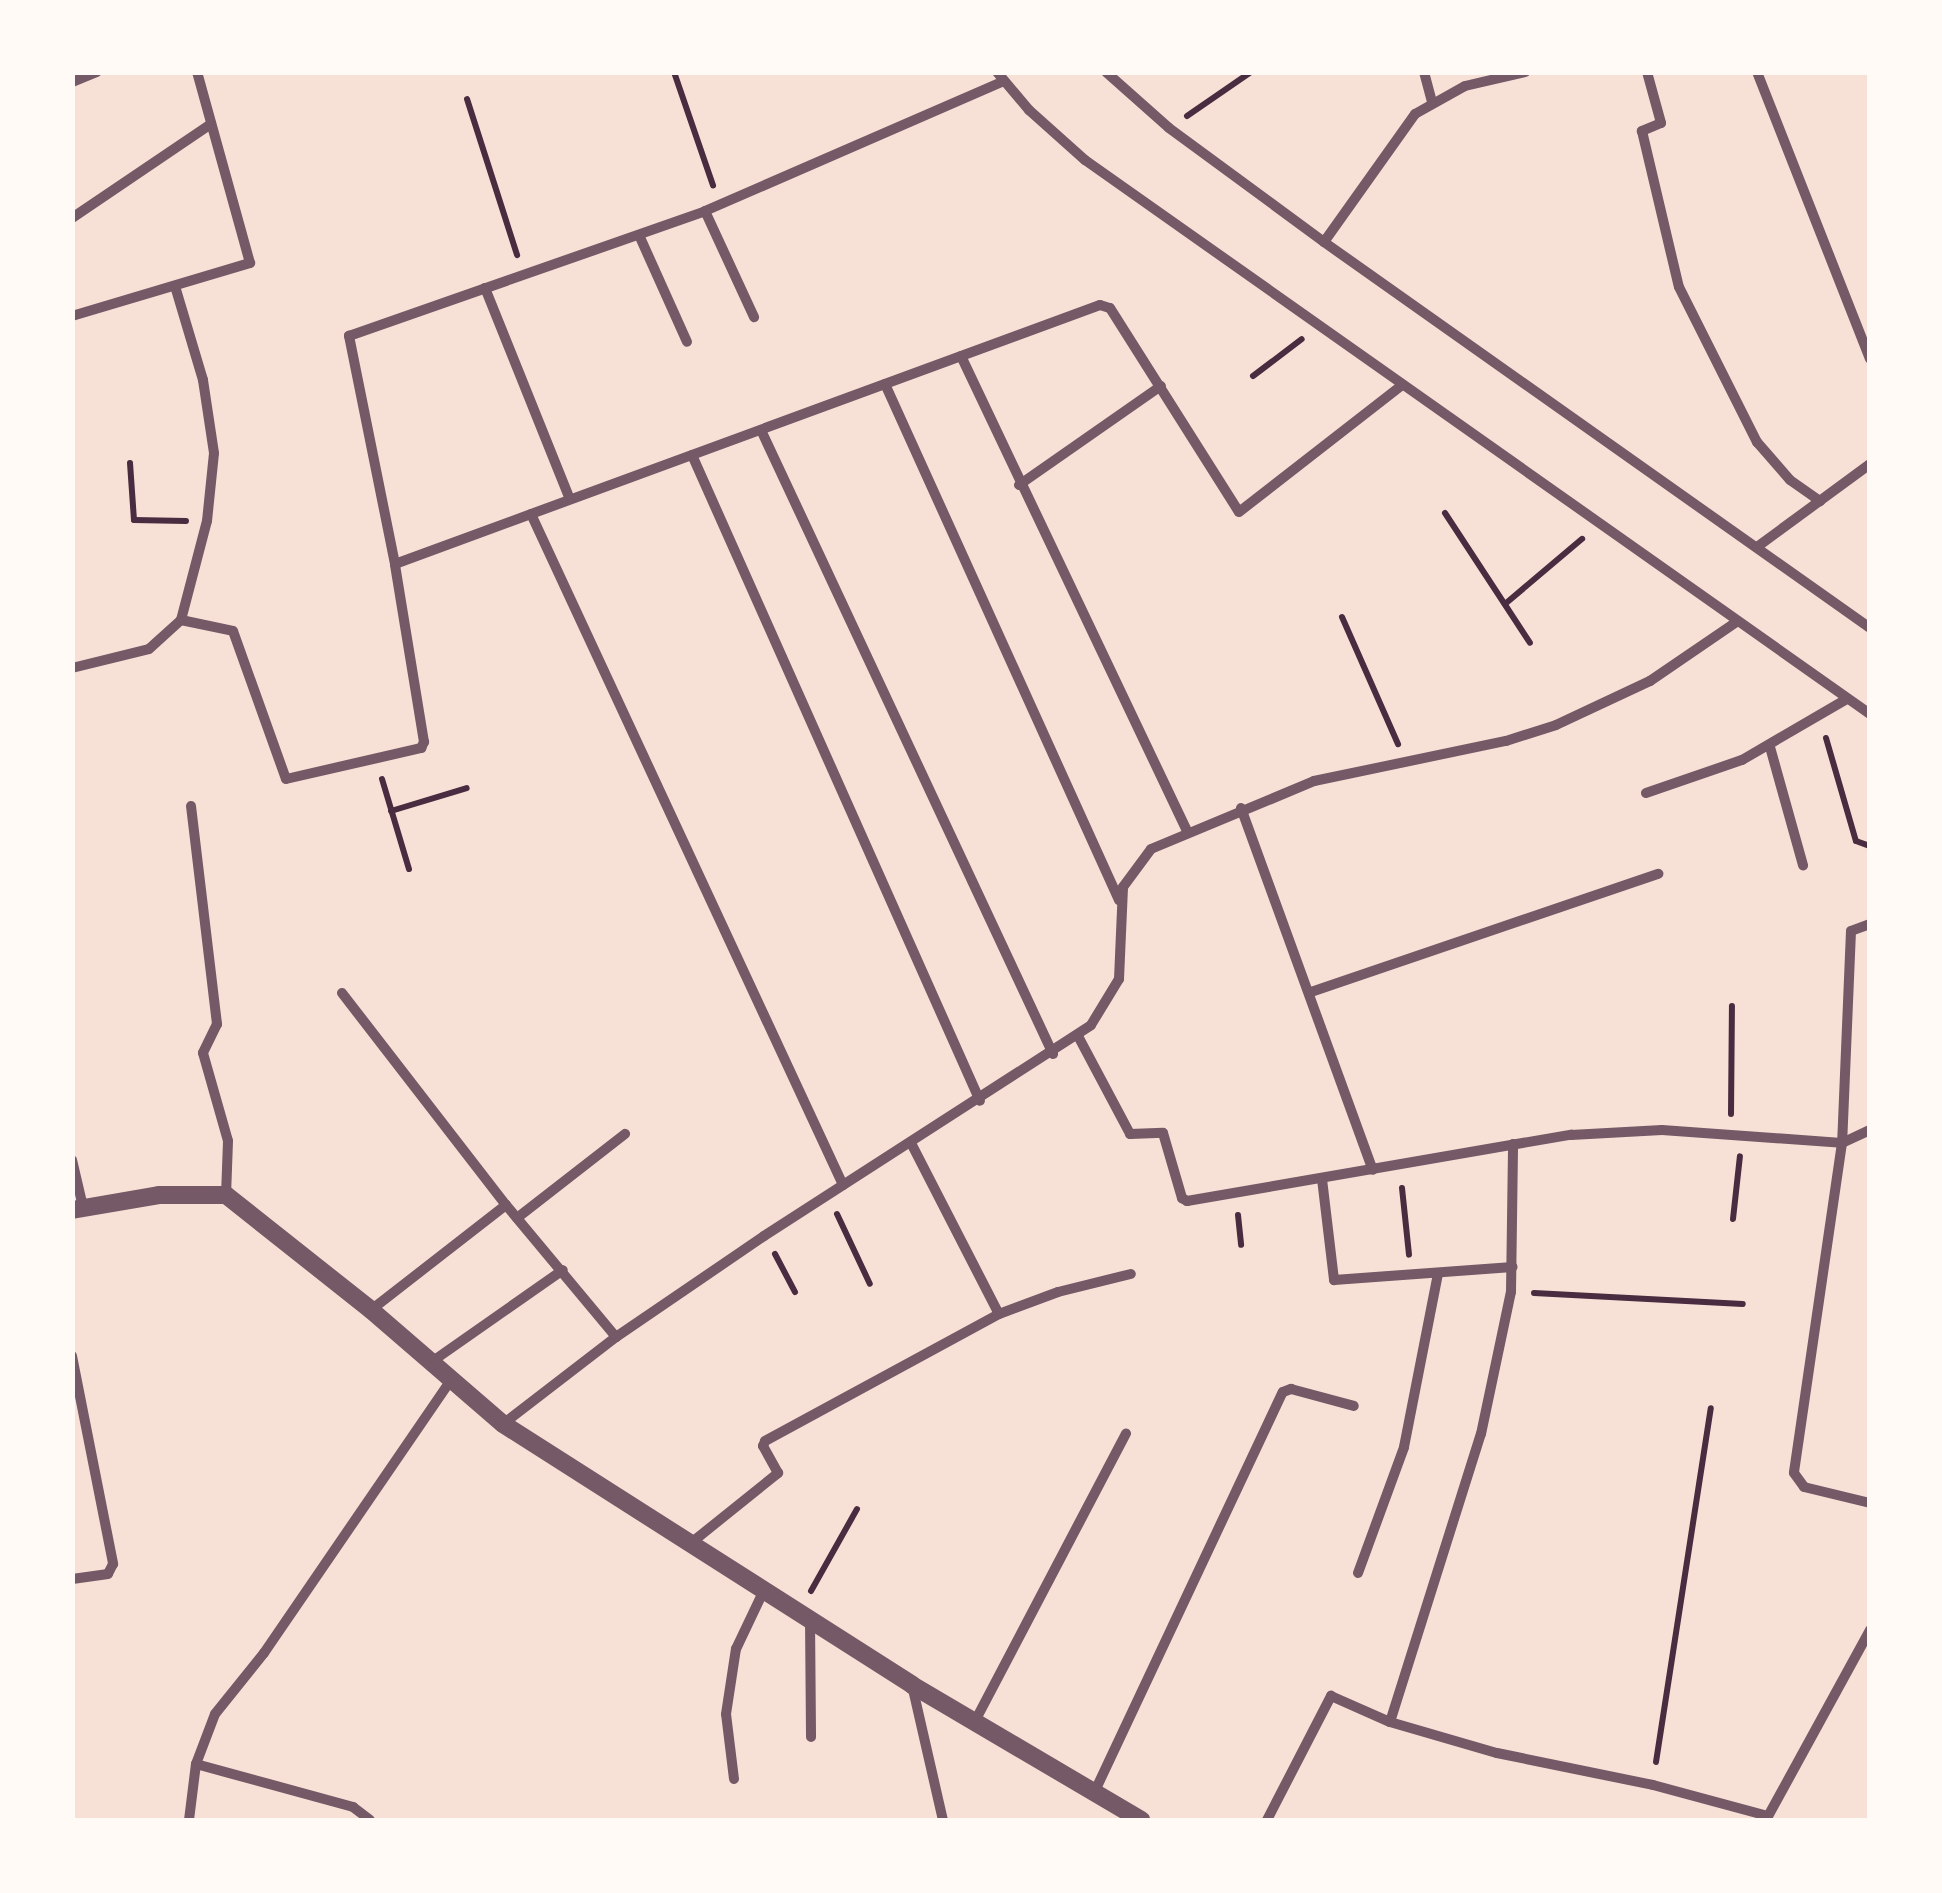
<!DOCTYPE html>
<style>
body{margin:0}
#map{position:relative;width:1942px;height:1893px;overflow:hidden;background:#f7e1d7;font-family:"Nunito Sans",sans-serif}
div>[style]{position:absolute}
[style*='--x']{left:calc(var(--x)*1px);top:calc(var(--y)*1px);width:calc(var(--w)*1px);rotate:calc(var(--a)*1deg)}
.path>*{height:6px;margin:-3px;padding:0 3px;transform-origin:3px;border-radius:3px;background:#4a2c40}
.minor>*{height:10px;margin:-5px;padding:0 5px;transform-origin:5px;border-radius:5px;background:#755966}
.tertiary>*{height:18px;margin:-9px;padding:0 9px;transform-origin:9px;border-radius:9px;background:#755966}
span{translate:-50% -50%;white-space:nowrap;text-align:center;line-height:1.15;-webkit-text-stroke:9px #fffaf5;paint-order:stroke}
.frame{position:absolute;inset:0;border:75px solid #fffaf5;pointer-events:none}
</style>
<div id="map">
<div class="path">
<i style="--x:674;--y:72;--w:120;--a:71"></i>
<i style="--x:467;--y:99;--w:164;--a:72.2"></i>
<i style="--x:1187;--y:116;--w:78;--a:-34.5"></i>
<i style="--x:1253;--y:376;--w:61;--a:-37.1"></i>
<i style="--x:130;--y:463;--w:57;--a:86"></i>
<i style="--x:134;--y:520;--w:52;--a:1.1"></i>
<i style="--x:1445;--y:513;--w:155;--a:56.8"></i>
<i style="--x:1505;--y:604;--w:101;--a:-40.2"></i>
<i style="--x:1342;--y:617;--w:139;--a:66.2"></i>
<i style="--x:1826;--y:738;--w:107;--a:73.8"></i>
<i style="--x:1856;--y:841;--w:15;--a:20"></i>
<i style="--x:382;--y:779;--w:94;--a:73.3"></i>
<i style="--x:391;--y:811;--w:79;--a:-16.8"></i>
<i style="--x:1731;--y:1114;--w:108;--a:-89.5"></i>
<i style="--x:1402;--y:1188;--w:67;--a:84"></i>
<i style="--x:837;--y:1214;--w:77;--a:64.8"></i>
<i style="--x:1238;--y:1215;--w:30;--a:84"></i>
<i style="--x:1733;--y:1219;--w:63;--a:-83.7"></i>
<i style="--x:775;--y:1254;--w:43;--a:62.2"></i>
<i style="--x:1534;--y:1293;--w:209;--a:3"></i>
<i style="--x:811;--y:1591;--w:94;--a:-60.7"></i>
<i style="--x:1656;--y:1762;--w:358;--a:-81.2"></i>
</div>
<div class="minor">
<i style="--x:997;--y:72;--w:50;--a:49.9"></i>
<i style="--x:1029;--y:110;--w:75;--a:41.8"></i>
<i style="--x:1085;--y:160;--w:961;--a:35.21"></i>
<i style="--x:1106;--y:72;--w:84;--a:41.6"></i>
<i style="--x:1169;--y:128;--w:192;--a:36.3"></i>
<i style="--x:1324;--y:242;--w:669;--a:35.26"></i>
<i style="--x:1424;--y:72;--w:30;--a:75"></i>
<i style="--x:1647;--y:72;--w:53;--a:74.6"></i>
<i style="--x:1661;--y:123;--w:21;--a:157"></i>
<i style="--x:1642;--y:131;--w:160;--a:76.7"></i>
<i style="--x:1679;--y:287;--w:174;--a:63.3"></i>
<i style="--x:1757;--y:442;--w:50;--a:49"></i>
<i style="--x:1790;--y:480;--w:37;--a:35"></i>
<i style="--x:1757;--y:72;--w:308;--a:68.5"></i>
<i style="--x:72;--y:82;--w:27;--a:-22"></i>
<i style="--x:705;--y:211;--w:117;--a:65.2"></i>
<i style="--x:72;--y:218;--w:168;--a:-34.1"></i>
<i style="--x:639;--y:235;--w:117;--a:65.8"></i>
<i style="--x:1324;--y:242;--w:157;--a:-54.6"></i>
<i style="--x:1415;--y:114;--w:57;--a:-29.2"></i>
<i style="--x:1465;--y:86;--w:62;--a:-13.1"></i>
<i style="--x:485;--y:288;--w:227;--a:68.1"></i>
<i style="--x:72;--y:316;--w:186;--a:-16.6"></i>
<i style="--x:250;--y:263;--w:198;--a:-105.5"></i>
<i style="--x:961;--y:356;--w:528;--a:64.55"></i>
<i style="--x:885;--y:384;--w:567;--a:65.61"></i>
<i style="--x:761;--y:430;--w:689;--a:64.92"></i>
<i style="--x:692;--y:455;--w:707;--a:65.97"></i>
<i style="--x:1019;--y:485;--w:173;--a:-34.9"></i>
<i style="--x:531;--y:514;--w:740;--a:65.06"></i>
<i style="--x:1757;--y:547;--w:140;--a:-36.3"></i>
<i style="--x:395;--y:564;--w:751;--a:-20.17"></i>
<i style="--x:1100;--y:305;--w:10;--a:17"></i>
<i style="--x:1110;--y:308;--w:241;--a:57.7"></i>
<i style="--x:1239;--y:512;--w:207;--a:-37.9"></i>
<i style="--x:181;--y:620;--w:53;--a:11.9"></i>
<i style="--x:233;--y:631;--w:157;--a:70.3"></i>
<i style="--x:286;--y:779;--w:139;--a:-12.9"></i>
<i style="--x:421;--y:748;--w:7;--a:-63"></i>
<i style="--x:424;--y:742;--w:180;--a:-99.3"></i>
<i style="--x:395;--y:564;--w:233;--a:-101.4"></i>
<i style="--x:349;--y:336;--w:377;--a:-19.3"></i>
<i style="--x:705;--y:211;--w:326;--a:-23.5"></i>
<i style="--x:72;--y:668;--w:79;--a:-13.9"></i>
<i style="--x:149;--y:649;--w:43;--a:-42.2"></i>
<i style="--x:181;--y:620;--w:102;--a:-75.3"></i>
<i style="--x:207;--y:521;--w:68;--a:-84.1"></i>
<i style="--x:214;--y:453;--w:74;--a:-98.6"></i>
<i style="--x:203;--y:380;--w:98;--a:-106.6"></i>
<i style="--x:1770;--y:747;--w:123;--a:74.4"></i>
<i style="--x:1646;--y:793;--w:102;--a:-19"></i>
<i style="--x:1742;--y:760;--w:121;--a:-30.2"></i>
<i style="--x:191;--y:806;--w:220;--a:83.2"></i>
<i style="--x:217;--y:1024;--w:32;--a:116"></i>
<i style="--x:203;--y:1053;--w:91;--a:74.1"></i>
<i style="--x:228;--y:1141;--w:54;--a:92.1"></i>
<i style="--x:1241;--y:808;--w:385;--a:70"></i>
<i style="--x:1870;--y:924;--w:20;--a:160"></i>
<i style="--x:1851;--y:931;--w:212;--a:92.4"></i>
<i style="--x:1842;--y:1143;--w:333;--a:98.3"></i>
<i style="--x:1794;--y:1473;--w:17;--a:54"></i>
<i style="--x:1804;--y:1487;--w:68;--a:13.6"></i>
<i style="--x:1311;--y:992;--w:367;--a:-18.8"></i>
<i style="--x:342;--y:993;--w:268;--a:52.3"></i>
<i style="--x:506;--y:1205;--w:172;--a:50.2"></i>
<i style="--x:1078;--y:1036;--w:111;--a:62"></i>
<i style="--x:1130;--y:1134;--w:33;--a:-2"></i>
<i style="--x:1163;--y:1133;--w:68;--a:73.7"></i>
<i style="--x:1182;--y:1198;--w:6;--a:31"></i>
<i style="--x:1187;--y:1201;--w:390;--a:-9.8"></i>
<i style="--x:1571;--y:1135;--w:91;--a:-3.1"></i>
<i style="--x:1662;--y:1130;--w:180;--a:4.1"></i>
<i style="--x:1842;--y:1143;--w:31;--a:-25"></i>
<i style="--x:911;--y:1143;--w:192;--a:62.8"></i>
<i style="--x:72;--y:1160;--w:48;--a:76.8"></i>
<i style="--x:1322;--y:1179;--w:102;--a:83.2"></i>
<i style="--x:1334;--y:1280;--w:179;--a:-4.2"></i>
<i style="--x:517;--y:1218;--w:137;--a:-37.9"></i>
<i style="--x:371;--y:1310;--w:171;--a:-37.9"></i>
<i style="--x:72;--y:1356;--w:212;--a:78.8"></i>
<i style="--x:113;--y:1564;--w:11;--a:117"></i>
<i style="--x:108;--y:1574;--w:36;--a:172"></i>
<i style="--x:430;--y:1363;--w:162;--a:-35"></i>
<i style="--x:503;--y:1424;--w:143;--a:-37.6"></i>
<i style="--x:616;--y:1337;--w:179;--a:-34.3"></i>
<i style="--x:764;--y:1236;--w:389;--a:-32.8"></i>
<i style="--x:1091;--y:1025;--w:54;--a:-58.7"></i>
<i style="--x:1119;--y:979;--w:92;--a:-87.5"></i>
<i style="--x:1123;--y:887;--w:47;--a:-53.6"></i>
<i style="--x:1151;--y:849;--w:177;--a:-22.6"></i>
<i style="--x:1314;--y:781;--w:196;--a:-11.8"></i>
<i style="--x:1506;--y:741;--w:52;--a:-17.7"></i>
<i style="--x:1556;--y:725;--w:104;--a:-25.1"></i>
<i style="--x:1650;--y:681;--w:103;--a:-34.3"></i>
<i style="--x:691;--y:1543;--w:112;--a:-38.8"></i>
<i style="--x:778;--y:1473;--w:31;--a:-119"></i>
<i style="--x:763;--y:1446;--w:5;--a:-68"></i>
<i style="--x:765;--y:1441;--w:266;--a:-28.5"></i>
<i style="--x:999;--y:1314;--w:63;--a:-20.4"></i>
<i style="--x:1058;--y:1292;--w:75;--a:-13.9"></i>
<i style="--x:1358;--y:1573;--w:134;--a:-69.9"></i>
<i style="--x:1404;--y:1447;--w:176;--a:-78.9"></i>
<i style="--x:810;--y:1619;--w:118;--a:89.5"></i>
<i style="--x:912;--y:1685;--w:139;--a:77.1"></i>
<i style="--x:1390;--y:1722;--w:302;--a:-72.5"></i>
<i style="--x:1481;--y:1434;--w:145;--a:-78.1"></i>
<i style="--x:1511;--y:1292;--w:148;--a:-89.2"></i>
<i style="--x:974;--y:1723;--w:327;--a:-62.3"></i>
<i style="--x:196;--y:1764;--w:163;--a:15.3"></i>
<i style="--x:353;--y:1807;--w:21;--a:37"></i>
<i style="--x:734;--y:1779;--w:65;--a:-97"></i>
<i style="--x:726;--y:1714;--w:66;--a:-81.3"></i>
<i style="--x:736;--y:1649;--w:65;--a:-64.6"></i>
<i style="--x:1094;--y:1793;--w:443;--a:-64.8"></i>
<i style="--x:1283;--y:1392;--w:9;--a:-21"></i>
<i style="--x:1291;--y:1389;--w:65;--a:15.1"></i>
<i style="--x:189;--y:1820;--w:56;--a:-82.9"></i>
<i style="--x:196;--y:1764;--w:53;--a:-69.2"></i>
<i style="--x:215;--y:1714;--w:78;--a:-51.2"></i>
<i style="--x:264;--y:1653;--w:330;--a:-55.6"></i>
<i style="--x:1267;--y:1820;--w:140;--a:-62.7"></i>
<i style="--x:1331;--y:1696;--w:64;--a:23.8"></i>
<i style="--x:1390;--y:1722;--w:111;--a:16.2"></i>
<i style="--x:1497;--y:1753;--w:159;--a:11.6"></i>
<i style="--x:1653;--y:1785;--w:119;--a:15.1"></i>
<i style="--x:1766;--y:1820;--w:217;--a:-61.3"></i>
</div>
<div class="tertiary">
<i style="--x:72;--y:1210;--w:88;--a:-9.8"></i>
<i style="--x:159;--y:1195;--w:67;--a:0"></i>
<i style="--x:226;--y:1195;--w:185;--a:38.4"></i>
<i style="--x:371;--y:1310;--w:174;--a:40.8"></i>
<i style="--x:503;--y:1424;--w:485;--a:32.5"></i>
<i style="--x:912;--y:1685;--w:266;--a:30.5"></i>
</div>
<div class="frame"></div>
</div>
